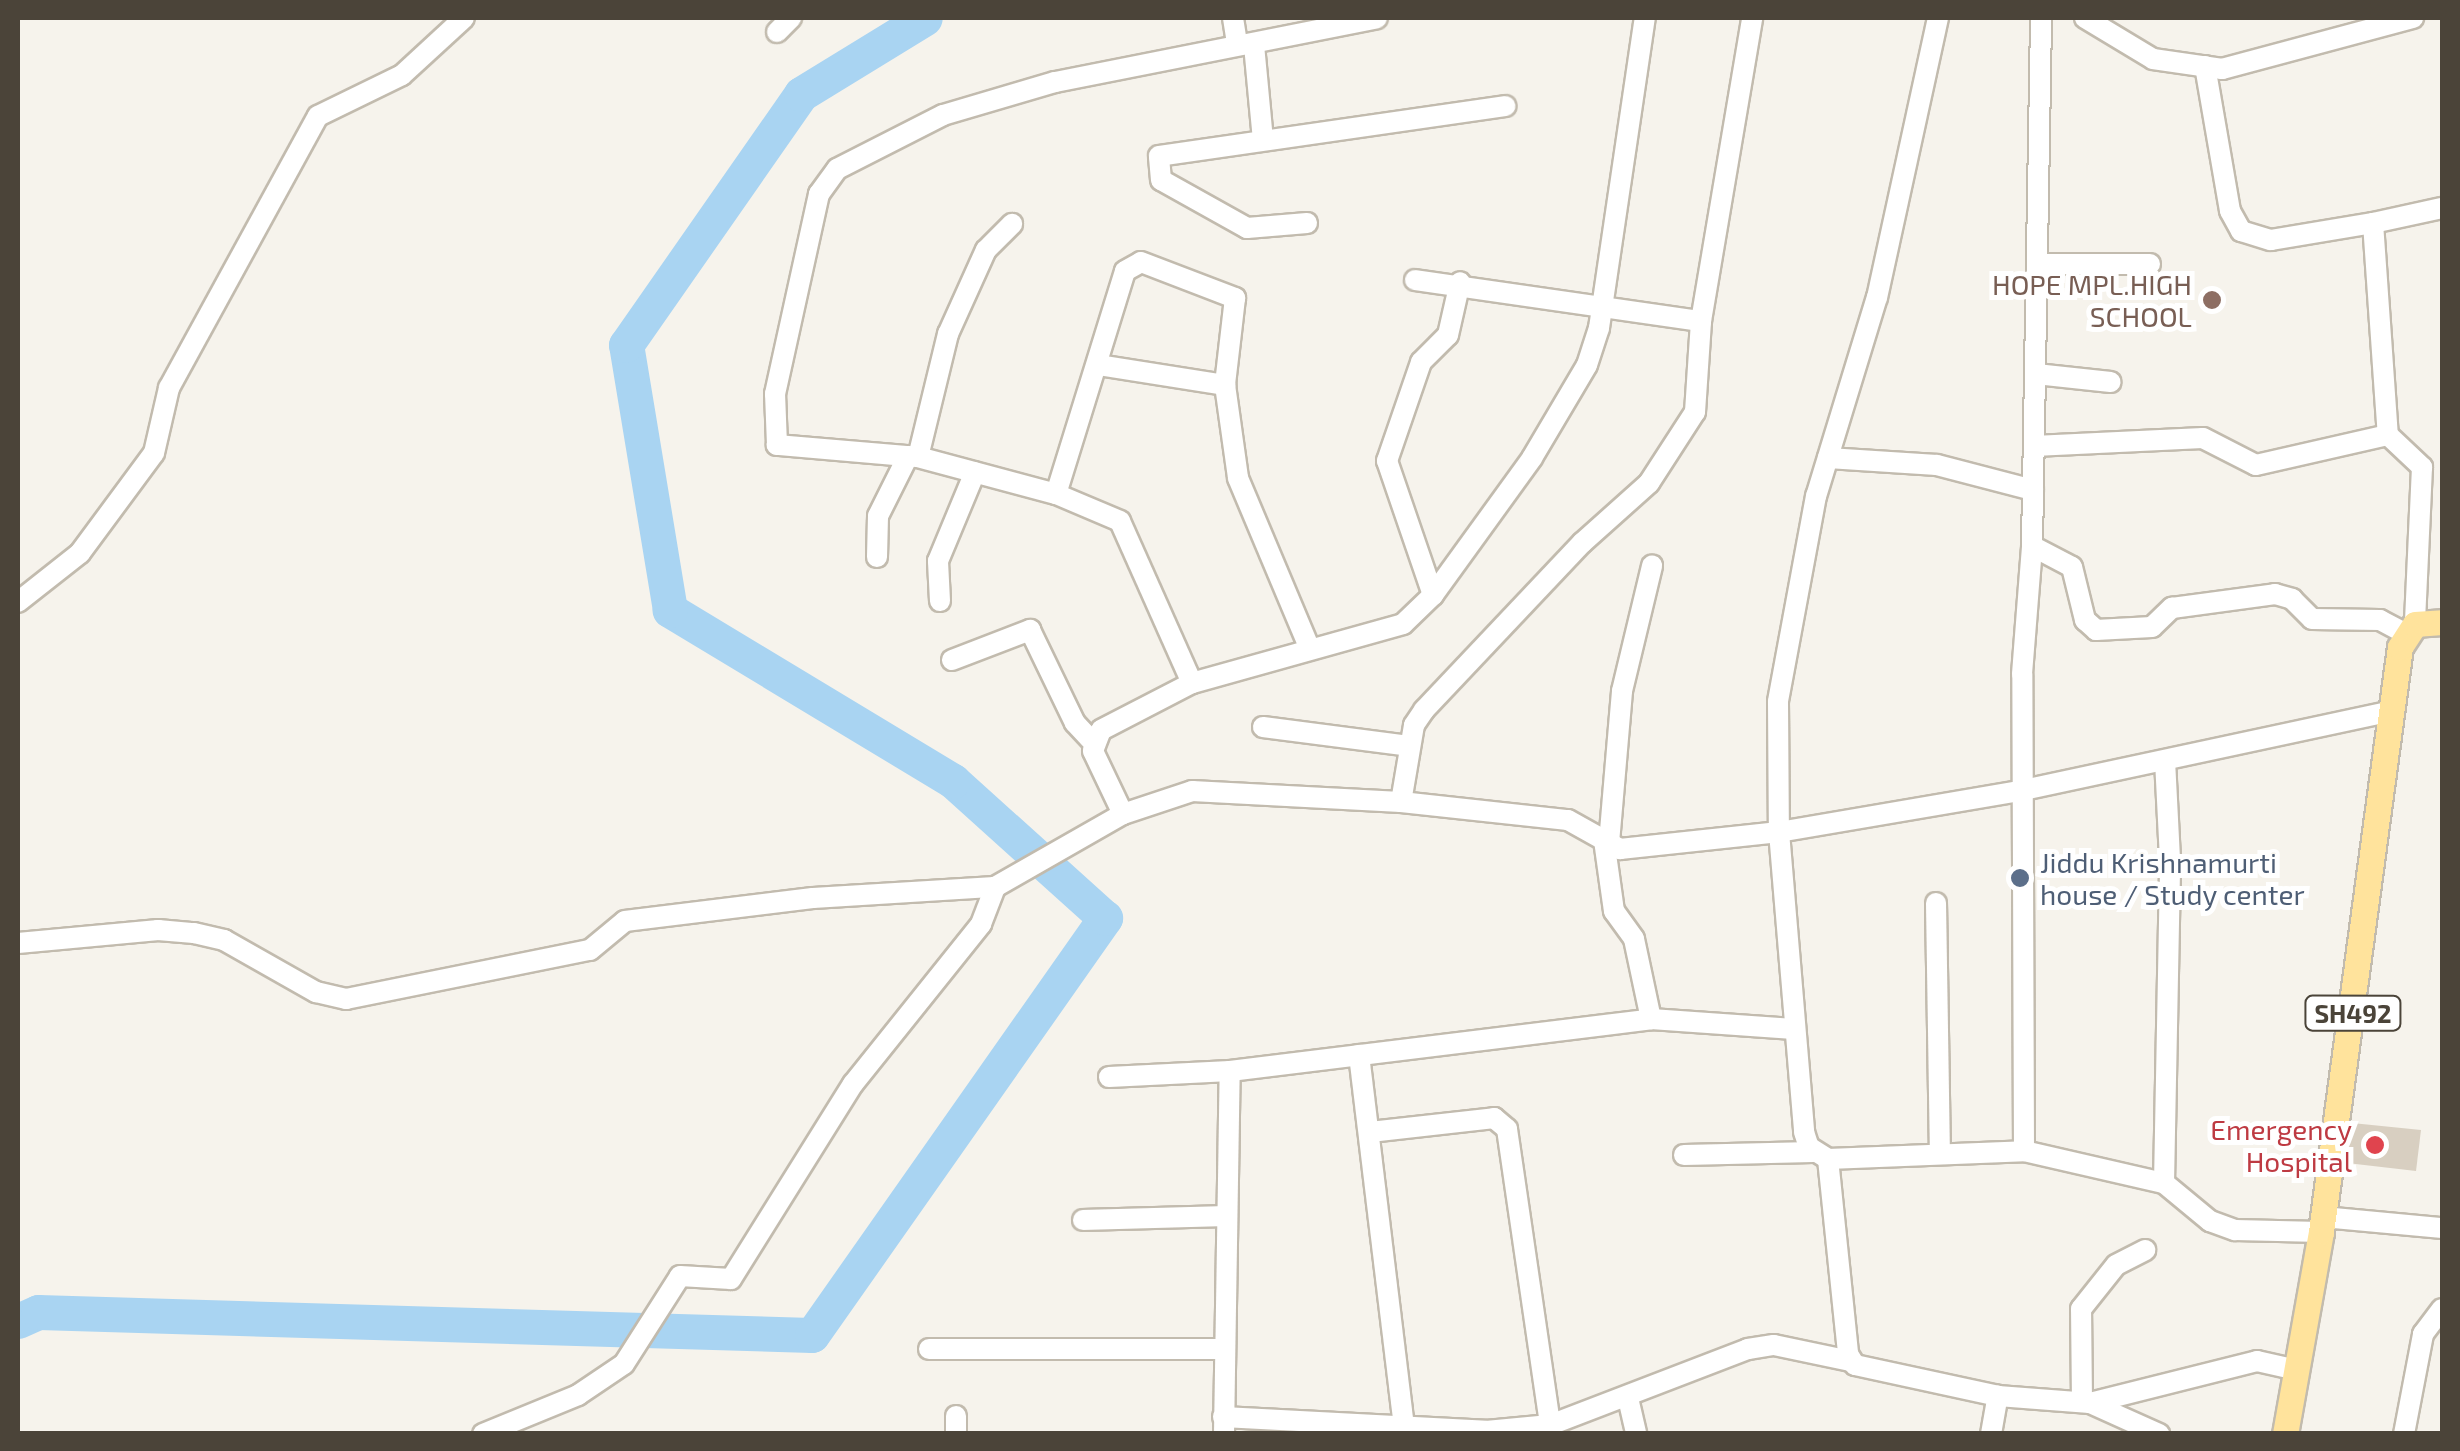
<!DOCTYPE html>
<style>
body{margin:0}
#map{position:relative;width:2460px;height:1451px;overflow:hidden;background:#f6f3ec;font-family:"Exo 2",sans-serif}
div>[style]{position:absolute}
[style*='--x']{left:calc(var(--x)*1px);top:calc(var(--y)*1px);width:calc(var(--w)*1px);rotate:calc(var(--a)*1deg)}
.river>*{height:35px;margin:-17.5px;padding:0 17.5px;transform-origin:17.5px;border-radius:17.5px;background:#a9d4f2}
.building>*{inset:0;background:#d8cfc1}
.roads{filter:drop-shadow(2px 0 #c2bbae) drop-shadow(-2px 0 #c2bbae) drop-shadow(0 2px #c2bbae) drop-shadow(0 -2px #c2bbae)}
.minor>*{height:20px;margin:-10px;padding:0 10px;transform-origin:10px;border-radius:10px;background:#fff}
.major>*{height:25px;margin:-12.5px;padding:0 12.5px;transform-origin:12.5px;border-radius:12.5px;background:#ffe39c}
.dots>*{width:28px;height:28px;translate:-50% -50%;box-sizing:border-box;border:5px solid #fff;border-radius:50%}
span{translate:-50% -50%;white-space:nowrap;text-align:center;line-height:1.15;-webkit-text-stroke:10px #fff;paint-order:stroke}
.shield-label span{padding:2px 8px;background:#fff;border:2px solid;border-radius:8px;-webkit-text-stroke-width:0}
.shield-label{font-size:25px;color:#4b4439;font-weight:700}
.education-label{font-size:28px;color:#785e54}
.right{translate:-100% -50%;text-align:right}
.service-label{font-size:28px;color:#4e5e75}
.left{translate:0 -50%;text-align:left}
.health-label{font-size:28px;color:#be3a42}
.frame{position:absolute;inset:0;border:20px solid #4b4439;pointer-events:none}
</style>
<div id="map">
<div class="river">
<i style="--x:18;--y:1321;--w:22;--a:-24"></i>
<i style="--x:38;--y:1312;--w:774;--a:1.7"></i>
<i style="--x:812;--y:1335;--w:510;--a:-54.91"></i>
<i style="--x:1105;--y:918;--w:205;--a:-138"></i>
<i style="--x:953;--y:781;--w:331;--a:-148.9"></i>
<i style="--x:670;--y:610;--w:269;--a:-99.4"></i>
<i style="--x:626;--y:345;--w:306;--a:-55.1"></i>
<i style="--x:801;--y:94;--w:145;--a:-31.5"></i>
</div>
<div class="building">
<i style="clip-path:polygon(2352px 1123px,2421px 1130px,2416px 1171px,2347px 1163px)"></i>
</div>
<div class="roads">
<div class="minor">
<i style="--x:1233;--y:18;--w:26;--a:81"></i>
<i style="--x:1938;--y:18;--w:286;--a:102.3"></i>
<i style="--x:1877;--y:297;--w:208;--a:107"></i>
<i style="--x:1816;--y:496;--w:209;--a:100.5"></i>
<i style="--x:1778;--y:702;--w:130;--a:89.6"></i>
<i style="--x:1779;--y:832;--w:301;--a:85.2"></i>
<i style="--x:1804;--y:1132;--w:16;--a:72"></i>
<i style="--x:1809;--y:1147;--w:22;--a:32"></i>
<i style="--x:1828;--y:1159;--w:196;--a:-2.3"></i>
<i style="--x:2024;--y:1151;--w:477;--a:-90.2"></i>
<i style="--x:2022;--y:674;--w:128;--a:-85.5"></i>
<i style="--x:2032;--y:546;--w:528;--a:-89.02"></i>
<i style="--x:2085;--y:18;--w:79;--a:31.1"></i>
<i style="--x:2153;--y:59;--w:70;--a:8.2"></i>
<i style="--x:2222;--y:69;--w:198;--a:-15"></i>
<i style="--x:777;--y:32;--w:20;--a:-45"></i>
<i style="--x:1254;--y:45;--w:95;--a:84.6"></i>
<i style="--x:2205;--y:66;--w:147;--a:80.2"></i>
<i style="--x:2230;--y:211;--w:23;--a:61"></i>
<i style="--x:2241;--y:231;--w:31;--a:17"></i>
<i style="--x:2271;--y:240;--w:103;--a:-9.5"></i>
<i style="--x:2373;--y:223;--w:213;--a:86"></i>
<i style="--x:2388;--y:435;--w:47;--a:43.3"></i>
<i style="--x:2422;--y:467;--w:157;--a:92.6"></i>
<i style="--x:1307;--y:223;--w:60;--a:175.2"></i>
<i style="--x:1247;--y:228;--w:98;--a:-150.8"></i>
<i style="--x:1161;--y:180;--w:24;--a:-95"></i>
<i style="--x:1159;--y:156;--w:350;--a:-8.2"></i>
<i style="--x:2373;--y:223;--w:71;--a:-12.3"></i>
<i style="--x:2037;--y:264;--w:113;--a:0"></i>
<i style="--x:1415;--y:280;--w:289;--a:8.2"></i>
<i style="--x:1098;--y:365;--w:129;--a:8.9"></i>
<i style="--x:2036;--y:374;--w:75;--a:6.1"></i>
<i style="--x:2034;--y:446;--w:169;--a:-2.7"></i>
<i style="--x:2203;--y:438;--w:59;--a:27"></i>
<i style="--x:2256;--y:465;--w:135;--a:-12.8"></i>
<i style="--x:918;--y:457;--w:127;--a:-76.3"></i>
<i style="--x:948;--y:334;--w:92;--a:-65.7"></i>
<i style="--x:986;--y:250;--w:37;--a:-45"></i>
<i style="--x:1828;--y:458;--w:109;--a:3.7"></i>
<i style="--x:1937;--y:465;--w:99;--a:14.6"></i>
<i style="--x:1056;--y:494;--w:233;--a:-72.8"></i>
<i style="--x:1125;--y:271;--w:18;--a:-29"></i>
<i style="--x:1141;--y:262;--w:101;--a:21"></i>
<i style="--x:1235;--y:298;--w:88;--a:96.6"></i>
<i style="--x:1225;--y:385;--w:94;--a:82"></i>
<i style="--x:1238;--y:478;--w:183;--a:67.2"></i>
<i style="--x:2032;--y:546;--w:45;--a:27.7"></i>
<i style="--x:2072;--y:567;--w:55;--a:76.2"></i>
<i style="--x:2085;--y:620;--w:15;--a:42"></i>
<i style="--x:2096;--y:630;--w:56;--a:-3.1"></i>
<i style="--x:2152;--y:627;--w:28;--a:-44"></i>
<i style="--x:2172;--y:608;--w:104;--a:-7.7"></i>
<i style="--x:2275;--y:594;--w:18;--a:16"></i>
<i style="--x:2292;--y:599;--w:28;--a:45"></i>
<i style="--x:2312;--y:619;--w:68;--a:0.8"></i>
<i style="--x:2380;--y:620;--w:27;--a:28"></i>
<i style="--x:877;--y:557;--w:41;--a:-88.6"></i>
<i style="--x:878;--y:516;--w:67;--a:-63.4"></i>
<i style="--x:1433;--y:595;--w:142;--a:-108.9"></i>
<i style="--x:1387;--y:461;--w:105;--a:-71"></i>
<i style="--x:1421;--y:362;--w:38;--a:-45"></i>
<i style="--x:1448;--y:335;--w:54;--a:-77.2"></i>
<i style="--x:940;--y:601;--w:40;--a:-92.9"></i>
<i style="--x:938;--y:561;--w:96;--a:-67.4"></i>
<i style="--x:18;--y:602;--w:79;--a:-38.3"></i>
<i style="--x:80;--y:553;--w:124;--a:-53.5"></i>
<i style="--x:154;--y:453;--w:67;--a:-77"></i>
<i style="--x:169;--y:388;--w:310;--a:-61.3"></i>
<i style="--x:318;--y:116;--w:93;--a:-26"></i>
<i style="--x:402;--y:75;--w:84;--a:-42.6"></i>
<i style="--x:952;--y:660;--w:84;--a:-21"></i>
<i style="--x:1030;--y:630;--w:103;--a:64.2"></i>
<i style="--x:1075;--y:723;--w:25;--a:47"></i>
<i style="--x:1192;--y:683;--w:177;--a:-114"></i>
<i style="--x:1120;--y:521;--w:69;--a:-157.1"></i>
<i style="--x:1056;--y:494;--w:143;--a:-165"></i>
<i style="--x:918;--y:457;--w:142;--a:-175.1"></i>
<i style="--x:777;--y:445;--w:51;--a:-92.2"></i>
<i style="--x:775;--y:394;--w:205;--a:-77.6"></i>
<i style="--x:819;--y:194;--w:31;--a:-54"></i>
<i style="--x:837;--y:169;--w:119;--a:-27"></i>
<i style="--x:943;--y:115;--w:117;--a:-16.4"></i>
<i style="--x:1055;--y:82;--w:328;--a:-11.2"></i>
<i style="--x:1263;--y:727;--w:147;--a:7.4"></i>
<i style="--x:1401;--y:802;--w:78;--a:-80.4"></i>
<i style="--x:1414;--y:725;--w:18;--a:-56"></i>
<i style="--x:1424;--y:710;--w:230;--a:-46.6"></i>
<i style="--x:1582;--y:543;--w:90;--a:-41.8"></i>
<i style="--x:1649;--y:483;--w:85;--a:-57.1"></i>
<i style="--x:1695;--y:412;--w:91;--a:-86.2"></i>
<i style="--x:1701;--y:321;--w:307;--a:-80.4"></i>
<i style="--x:1123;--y:814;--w:70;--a:-115.5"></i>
<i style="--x:1093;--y:751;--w:22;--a:-69"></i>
<i style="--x:1101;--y:730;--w:102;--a:-27.3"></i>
<i style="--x:1192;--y:683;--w:219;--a:-15.6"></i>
<i style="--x:1403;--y:624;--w:42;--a:-44"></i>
<i style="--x:1433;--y:595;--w:169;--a:-54.1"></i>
<i style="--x:1532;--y:458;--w:108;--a:-59.4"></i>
<i style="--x:1587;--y:365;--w:39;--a:-72"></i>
<i style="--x:1599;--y:328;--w:313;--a:-81.6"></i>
<i style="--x:1604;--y:840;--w:72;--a:82"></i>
<i style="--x:1614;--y:911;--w:34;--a:54"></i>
<i style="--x:1634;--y:939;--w:82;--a:78"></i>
<i style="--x:1609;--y:843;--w:153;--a:-85.1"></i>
<i style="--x:1622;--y:691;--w:129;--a:-76.5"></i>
<i style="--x:1936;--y:903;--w:248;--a:89.1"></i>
<i style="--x:18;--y:943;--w:141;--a:-5.3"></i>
<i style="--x:158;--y:930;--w:36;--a:5"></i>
<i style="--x:194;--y:933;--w:31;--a:13"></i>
<i style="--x:224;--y:940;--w:106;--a:29.5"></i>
<i style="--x:316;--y:992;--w:31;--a:13"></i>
<i style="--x:346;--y:999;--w:249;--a:-11.4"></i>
<i style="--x:590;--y:950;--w:45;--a:-39.6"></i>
<i style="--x:625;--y:921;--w:189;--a:-7"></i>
<i style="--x:813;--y:898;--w:182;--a:-3.5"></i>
<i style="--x:995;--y:887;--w:147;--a:-29.7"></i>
<i style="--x:1123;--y:814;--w:73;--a:-18.4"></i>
<i style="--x:1192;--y:791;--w:209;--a:3"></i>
<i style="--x:1401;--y:802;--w:168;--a:6.2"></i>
<i style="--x:1568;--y:820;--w:60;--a:29.1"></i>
<i style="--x:1620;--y:849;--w:160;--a:-6.1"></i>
<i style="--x:1779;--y:832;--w:249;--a:-9.7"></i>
<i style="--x:2024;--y:790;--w:376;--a:-12.1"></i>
<i style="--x:1359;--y:1055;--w:375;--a:83.1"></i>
<i style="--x:1109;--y:1077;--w:121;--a:-2.8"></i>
<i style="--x:1230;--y:1071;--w:424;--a:-7"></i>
<i style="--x:1651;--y:1019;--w:143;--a:4"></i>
<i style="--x:1370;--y:1132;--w:125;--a:-6.4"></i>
<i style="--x:1494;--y:1118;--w:17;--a:40"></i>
<i style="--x:1507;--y:1129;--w:299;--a:81.7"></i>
<i style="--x:2024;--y:1151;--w:144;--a:12.9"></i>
<i style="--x:2164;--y:1183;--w:324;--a:-88.9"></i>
<i style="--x:2170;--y:859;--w:98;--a:-92.9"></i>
<i style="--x:1684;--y:1155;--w:129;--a:-1.3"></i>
<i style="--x:1828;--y:1159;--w:196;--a:84.1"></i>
<i style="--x:1848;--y:1354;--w:13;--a:58"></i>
<i style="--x:1855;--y:1365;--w:146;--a:12.2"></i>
<i style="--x:1998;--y:1396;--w:92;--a:4.4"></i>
<i style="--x:2090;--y:1403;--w:76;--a:24.2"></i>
<i style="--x:2164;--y:1183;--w:60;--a:39.6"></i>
<i style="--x:2210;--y:1221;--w:27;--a:20"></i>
<i style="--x:2235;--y:1230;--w:86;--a:1.3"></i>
<i style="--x:2323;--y:1217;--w:120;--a:5.3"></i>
<i style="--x:1083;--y:1220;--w:143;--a:-1.6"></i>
<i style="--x:929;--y:1349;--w:295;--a:0"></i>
<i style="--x:1628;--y:1398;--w:37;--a:77"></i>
<i style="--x:2082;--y:1402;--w:93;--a:-90.6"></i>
<i style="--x:2081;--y:1309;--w:56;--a:-51.5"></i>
<i style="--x:2116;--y:1265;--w:33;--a:-27"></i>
<i style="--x:2090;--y:1403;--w:172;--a:-14.1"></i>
<i style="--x:2257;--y:1361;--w:41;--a:12.7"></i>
<i style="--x:1223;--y:1417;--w:263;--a:3"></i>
<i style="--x:1486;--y:1431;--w:64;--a:-5.4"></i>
<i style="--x:1550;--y:1425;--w:212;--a:-21"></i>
<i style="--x:1748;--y:1349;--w:26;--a:-9"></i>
<i style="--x:1774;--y:1345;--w:78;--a:11.9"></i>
<i style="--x:483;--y:1434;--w:103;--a:-22.3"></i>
<i style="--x:578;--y:1395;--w:55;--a:-34"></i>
<i style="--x:624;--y:1364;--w:104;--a:-57.5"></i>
<i style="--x:680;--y:1276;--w:51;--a:3.4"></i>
<i style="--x:731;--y:1279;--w:230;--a:-58"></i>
<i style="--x:853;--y:1084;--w:205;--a:-51.3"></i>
<i style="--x:981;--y:924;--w:40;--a:-69"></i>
<i style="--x:956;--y:1434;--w:18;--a:-90"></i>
<i style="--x:1224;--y:1434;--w:363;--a:-89.1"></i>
<i style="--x:1991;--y:1434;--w:39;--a:-80"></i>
<i style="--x:2404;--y:1434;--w:102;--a:-79.2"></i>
<i style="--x:2423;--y:1334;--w:31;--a:-53"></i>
</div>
<div class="major">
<i style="--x:2285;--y:1434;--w:205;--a:-79.9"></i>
<i style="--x:2321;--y:1232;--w:590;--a:-82.31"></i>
<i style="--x:2400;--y:647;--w:27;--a:-57"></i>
<i style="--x:2415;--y:624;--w:27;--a:-4"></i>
</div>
</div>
<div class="dots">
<i style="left:2212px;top:300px;background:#8d6e63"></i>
<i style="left:2020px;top:878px;background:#5c6f8a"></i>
<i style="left:2375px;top:1145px;background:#e0444e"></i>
</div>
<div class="shield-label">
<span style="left:2353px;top:1013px">SH492</span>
</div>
<div class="education-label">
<span class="right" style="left:2192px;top:300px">HOPE MPL.HIGH<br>SCHOOL</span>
</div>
<div class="service-label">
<span class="left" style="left:2040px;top:878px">Jiddu Krishnamurti<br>house / Study center</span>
</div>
<div class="health-label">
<span class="right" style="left:2352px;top:1145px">Emergency<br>Hospital</span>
</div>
<div class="frame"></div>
</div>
